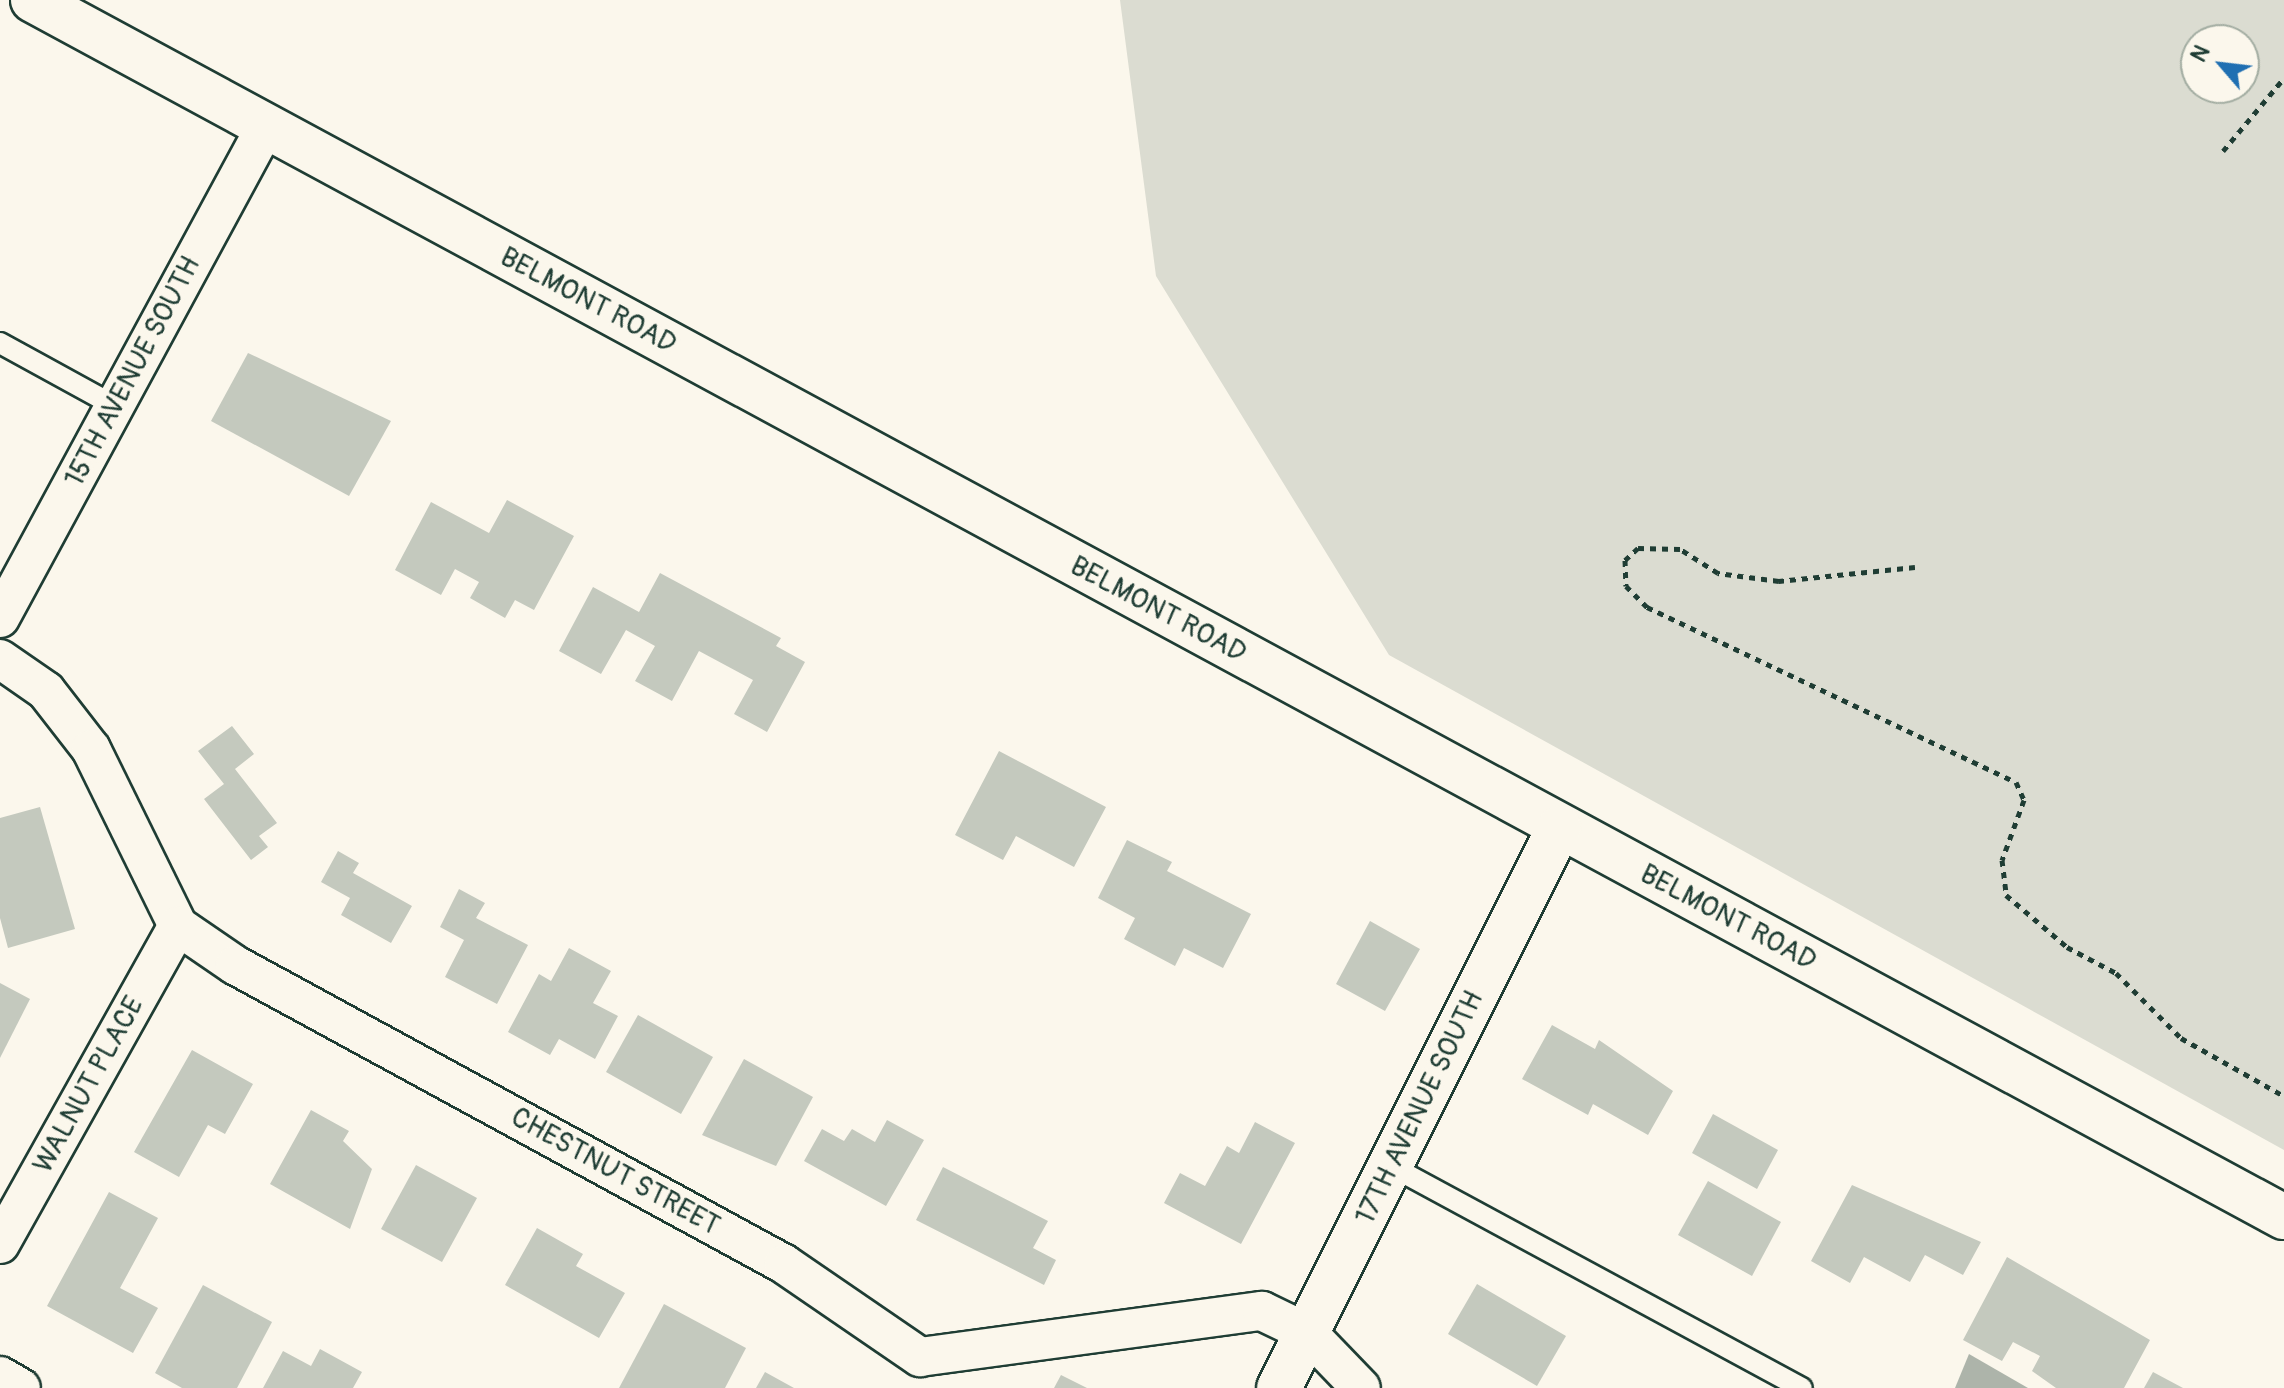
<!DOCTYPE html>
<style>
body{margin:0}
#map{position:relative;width:2284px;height:1388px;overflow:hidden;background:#fbf7ec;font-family:Pangolin,sans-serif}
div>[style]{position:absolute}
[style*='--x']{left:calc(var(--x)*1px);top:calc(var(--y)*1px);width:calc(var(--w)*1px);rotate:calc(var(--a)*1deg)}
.green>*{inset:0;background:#dbdcd1}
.water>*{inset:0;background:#adb4aa}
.building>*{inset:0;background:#c4c9be}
.path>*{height:5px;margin-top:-2.5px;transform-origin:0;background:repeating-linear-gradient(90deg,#1f3d34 0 6px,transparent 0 12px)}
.roads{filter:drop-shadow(2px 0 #1f3d34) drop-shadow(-2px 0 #1f3d34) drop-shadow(0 2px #1f3d34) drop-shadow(0 -2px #1f3d34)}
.service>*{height:20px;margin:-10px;padding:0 10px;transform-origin:10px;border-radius:10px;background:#fbf7ec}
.minor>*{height:38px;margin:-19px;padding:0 19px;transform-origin:19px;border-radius:19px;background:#fbf7ec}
.tertiary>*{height:44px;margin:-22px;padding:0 22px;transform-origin:22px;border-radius:22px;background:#fbf7ec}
span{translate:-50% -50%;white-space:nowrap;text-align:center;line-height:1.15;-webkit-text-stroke:8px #fbf7ec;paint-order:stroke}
.street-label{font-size:28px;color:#1f3d34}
.north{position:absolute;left:2180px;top:24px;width:80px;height:80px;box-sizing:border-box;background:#fbf7ec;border:2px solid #a3ada2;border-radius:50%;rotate:298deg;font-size:22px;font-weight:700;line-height:32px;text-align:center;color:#1f3d34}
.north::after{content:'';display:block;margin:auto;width:28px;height:36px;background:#1f6fb2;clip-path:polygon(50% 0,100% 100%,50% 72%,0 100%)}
</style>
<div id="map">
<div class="green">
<i style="clip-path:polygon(evenodd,1120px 0,2284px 0,2284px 1150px,1389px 655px,1156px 276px,1120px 0,2196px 40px,2244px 40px,2244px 88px,2196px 88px,2196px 40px)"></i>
</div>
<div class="water">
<i style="clip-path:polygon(1969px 1354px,2028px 1388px,1955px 1388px)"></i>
</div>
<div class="building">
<i style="clip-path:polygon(248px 353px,391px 421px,349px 496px,211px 421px)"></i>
<i style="clip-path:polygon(507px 500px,574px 536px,534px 610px,515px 600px,505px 618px,470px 598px,479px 582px,455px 569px,441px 595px,395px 570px,431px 502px,489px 533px)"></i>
<i style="clip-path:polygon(660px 573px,781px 638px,776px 646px,805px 662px,767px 732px,734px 714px,753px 680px,699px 651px,672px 701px,635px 681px,655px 646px,626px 630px,601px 674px,559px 651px,593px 587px,639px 612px)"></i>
<i style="clip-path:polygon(232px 726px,254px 754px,235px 769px,277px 823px,259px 836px,268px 847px,251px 860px,204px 799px,224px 784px,198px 751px)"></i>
<i style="clip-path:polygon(999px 751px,1106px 807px,1074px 867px,1016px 836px,1003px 860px,955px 835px)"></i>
<i style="clip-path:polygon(40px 807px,75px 929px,8px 948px,0 918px,0 818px)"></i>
<i style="clip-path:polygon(1127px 840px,1172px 862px,1167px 871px,1251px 914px,1223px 968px,1184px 948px,1175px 966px,1124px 939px,1135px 918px,1098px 898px)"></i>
<i style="clip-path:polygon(338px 851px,359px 863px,353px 873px,412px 906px,391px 943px,341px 915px,350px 898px,321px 882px)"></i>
<i style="clip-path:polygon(459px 889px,485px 903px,476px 918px,528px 945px,497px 1004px,445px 977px,464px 940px,440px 927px)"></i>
<i style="clip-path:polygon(1370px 921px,1420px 949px,1385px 1011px,1336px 984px)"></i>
<i style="clip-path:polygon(569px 948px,611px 971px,593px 1003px,618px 1016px,595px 1059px,559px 1039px,550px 1055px,508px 1032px,539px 974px,551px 981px)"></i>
<i style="clip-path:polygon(0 983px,30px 999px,0 1058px)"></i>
<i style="clip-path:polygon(638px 1015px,713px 1057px,681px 1114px,606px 1072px)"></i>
<i style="clip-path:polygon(1552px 1025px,1595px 1049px,1599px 1040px,1673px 1091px,1648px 1135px,1593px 1104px,1588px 1115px,1522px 1079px)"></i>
<i style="clip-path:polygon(192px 1050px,253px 1084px,225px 1134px,208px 1125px,179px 1177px,134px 1152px)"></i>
<i style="clip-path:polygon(744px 1059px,813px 1097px,776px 1166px,702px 1135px)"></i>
<i style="clip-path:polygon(311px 1110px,349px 1131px,343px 1141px,372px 1169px,350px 1229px,270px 1184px)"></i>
<i style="clip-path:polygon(1713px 1114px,1778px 1150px,1757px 1189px,1692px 1153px)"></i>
<i style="clip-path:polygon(887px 1120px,924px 1140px,886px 1206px,804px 1161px,822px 1129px,844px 1141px,852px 1129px,875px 1142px)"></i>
<i style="clip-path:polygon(1255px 1122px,1295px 1143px,1241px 1244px,1164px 1203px,1180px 1173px,1205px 1186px,1227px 1146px,1239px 1153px)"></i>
<i style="clip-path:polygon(416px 1165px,477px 1198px,442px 1262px,381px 1229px)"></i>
<i style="clip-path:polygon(943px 1167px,1048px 1221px,1033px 1248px,1056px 1260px,1044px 1285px,916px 1220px)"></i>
<i style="clip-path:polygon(1708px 1181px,1781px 1222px,1752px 1276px,1678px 1235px)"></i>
<i style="clip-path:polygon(1852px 1185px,1981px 1242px,1963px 1275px,1925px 1255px,1910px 1282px,1864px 1257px,1850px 1283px,1811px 1261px)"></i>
<i style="clip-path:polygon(109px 1192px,158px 1218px,120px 1288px,158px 1308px,133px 1353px,47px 1306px)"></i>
<i style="clip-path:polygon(537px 1228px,583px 1254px,576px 1266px,625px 1293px,599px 1338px,505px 1285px)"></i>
<i style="clip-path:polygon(2007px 1257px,2150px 1340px,2124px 1388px,2056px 1388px,2032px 1371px,2040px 1356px,2013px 1342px,2002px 1361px,1963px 1340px)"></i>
<i style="clip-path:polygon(1477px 1284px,1566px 1336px,1537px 1386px,1448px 1334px)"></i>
<i style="clip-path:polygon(203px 1285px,272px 1322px,237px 1388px,182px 1388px,155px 1373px)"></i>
<i style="clip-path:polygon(664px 1304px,746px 1348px,725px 1388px,619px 1388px)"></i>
<i style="clip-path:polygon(320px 1349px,362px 1372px,353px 1388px,263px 1388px,283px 1351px,311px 1366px)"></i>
<i style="clip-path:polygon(765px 1372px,794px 1388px,756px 1388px)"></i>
<i style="clip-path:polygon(2153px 1372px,2183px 1388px,2144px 1388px)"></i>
<i style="clip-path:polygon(1061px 1375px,1087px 1388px,1054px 1388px)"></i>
</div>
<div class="path">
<i style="--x:2223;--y:151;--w:95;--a:-50.1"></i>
<i style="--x:1915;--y:567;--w:137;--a:174.1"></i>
<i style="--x:1779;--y:581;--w:62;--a:-172.5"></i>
<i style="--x:1718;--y:573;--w:45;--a:-147.7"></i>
<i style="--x:1680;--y:549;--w:42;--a:-178.6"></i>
<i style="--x:1638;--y:548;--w:18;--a:137"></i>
<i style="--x:1625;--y:560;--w:26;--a:88"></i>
<i style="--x:1626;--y:586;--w:30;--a:45"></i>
<i style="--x:1647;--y:607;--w:408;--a:25.4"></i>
<i style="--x:2016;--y:782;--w:20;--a:66"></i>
<i style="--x:2024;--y:800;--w:64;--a:110.1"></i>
<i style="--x:2002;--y:860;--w:35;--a:83"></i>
<i style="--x:2006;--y:895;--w:80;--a:40.4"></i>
<i style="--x:2067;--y:947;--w:55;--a:28"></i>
<i style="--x:2116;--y:973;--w:92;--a:45"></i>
<i style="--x:2181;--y:1038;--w:118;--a:29.4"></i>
</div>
<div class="roads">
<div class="service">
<i style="--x:0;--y:343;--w:131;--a:28.7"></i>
<i style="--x:1391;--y:1166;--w:467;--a:28.4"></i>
</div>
<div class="minor">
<i style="--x:0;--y:618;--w:559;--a:-61.6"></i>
<i style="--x:0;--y:659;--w:56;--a:34.8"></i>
<i style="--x:46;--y:691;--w:73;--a:52.2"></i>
<i style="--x:91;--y:749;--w:197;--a:63.8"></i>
<i style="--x:178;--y:926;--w:69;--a:34.4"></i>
<i style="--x:235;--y:965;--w:625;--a:28.57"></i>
<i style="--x:784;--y:1264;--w:165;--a:34.4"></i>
<i style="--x:920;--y:1357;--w:345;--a:-7.7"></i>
<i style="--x:1262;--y:1311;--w:51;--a:25.6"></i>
<i style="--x:1308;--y:1333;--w:76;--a:46.1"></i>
<i style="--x:0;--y:1244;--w:364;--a:-60.8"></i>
<i style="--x:0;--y:1376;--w:24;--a:30"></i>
</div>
<div class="tertiary">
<i style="--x:33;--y:0;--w:2559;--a:28.4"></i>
<i style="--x:1279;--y:1388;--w:626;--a:-63.43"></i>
</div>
</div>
<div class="street-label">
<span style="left:588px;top:301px;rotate:28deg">BELMONT ROAD</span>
<span style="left:133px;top:372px;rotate:-62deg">15TH AVENUE SOUTH</span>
<span style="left:1158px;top:610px;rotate:28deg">BELMONT ROAD</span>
<span style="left:1728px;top:918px;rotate:28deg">BELMONT ROAD</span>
<span style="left:89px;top:1085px;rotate:-61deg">WALNUT PLACE</span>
<span style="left:1420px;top:1108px;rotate:-64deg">17TH AVENUE SOUTH</span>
<span style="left:615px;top:1172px;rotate:29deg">CHESTNUT STREET</span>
</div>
<div class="north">N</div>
</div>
